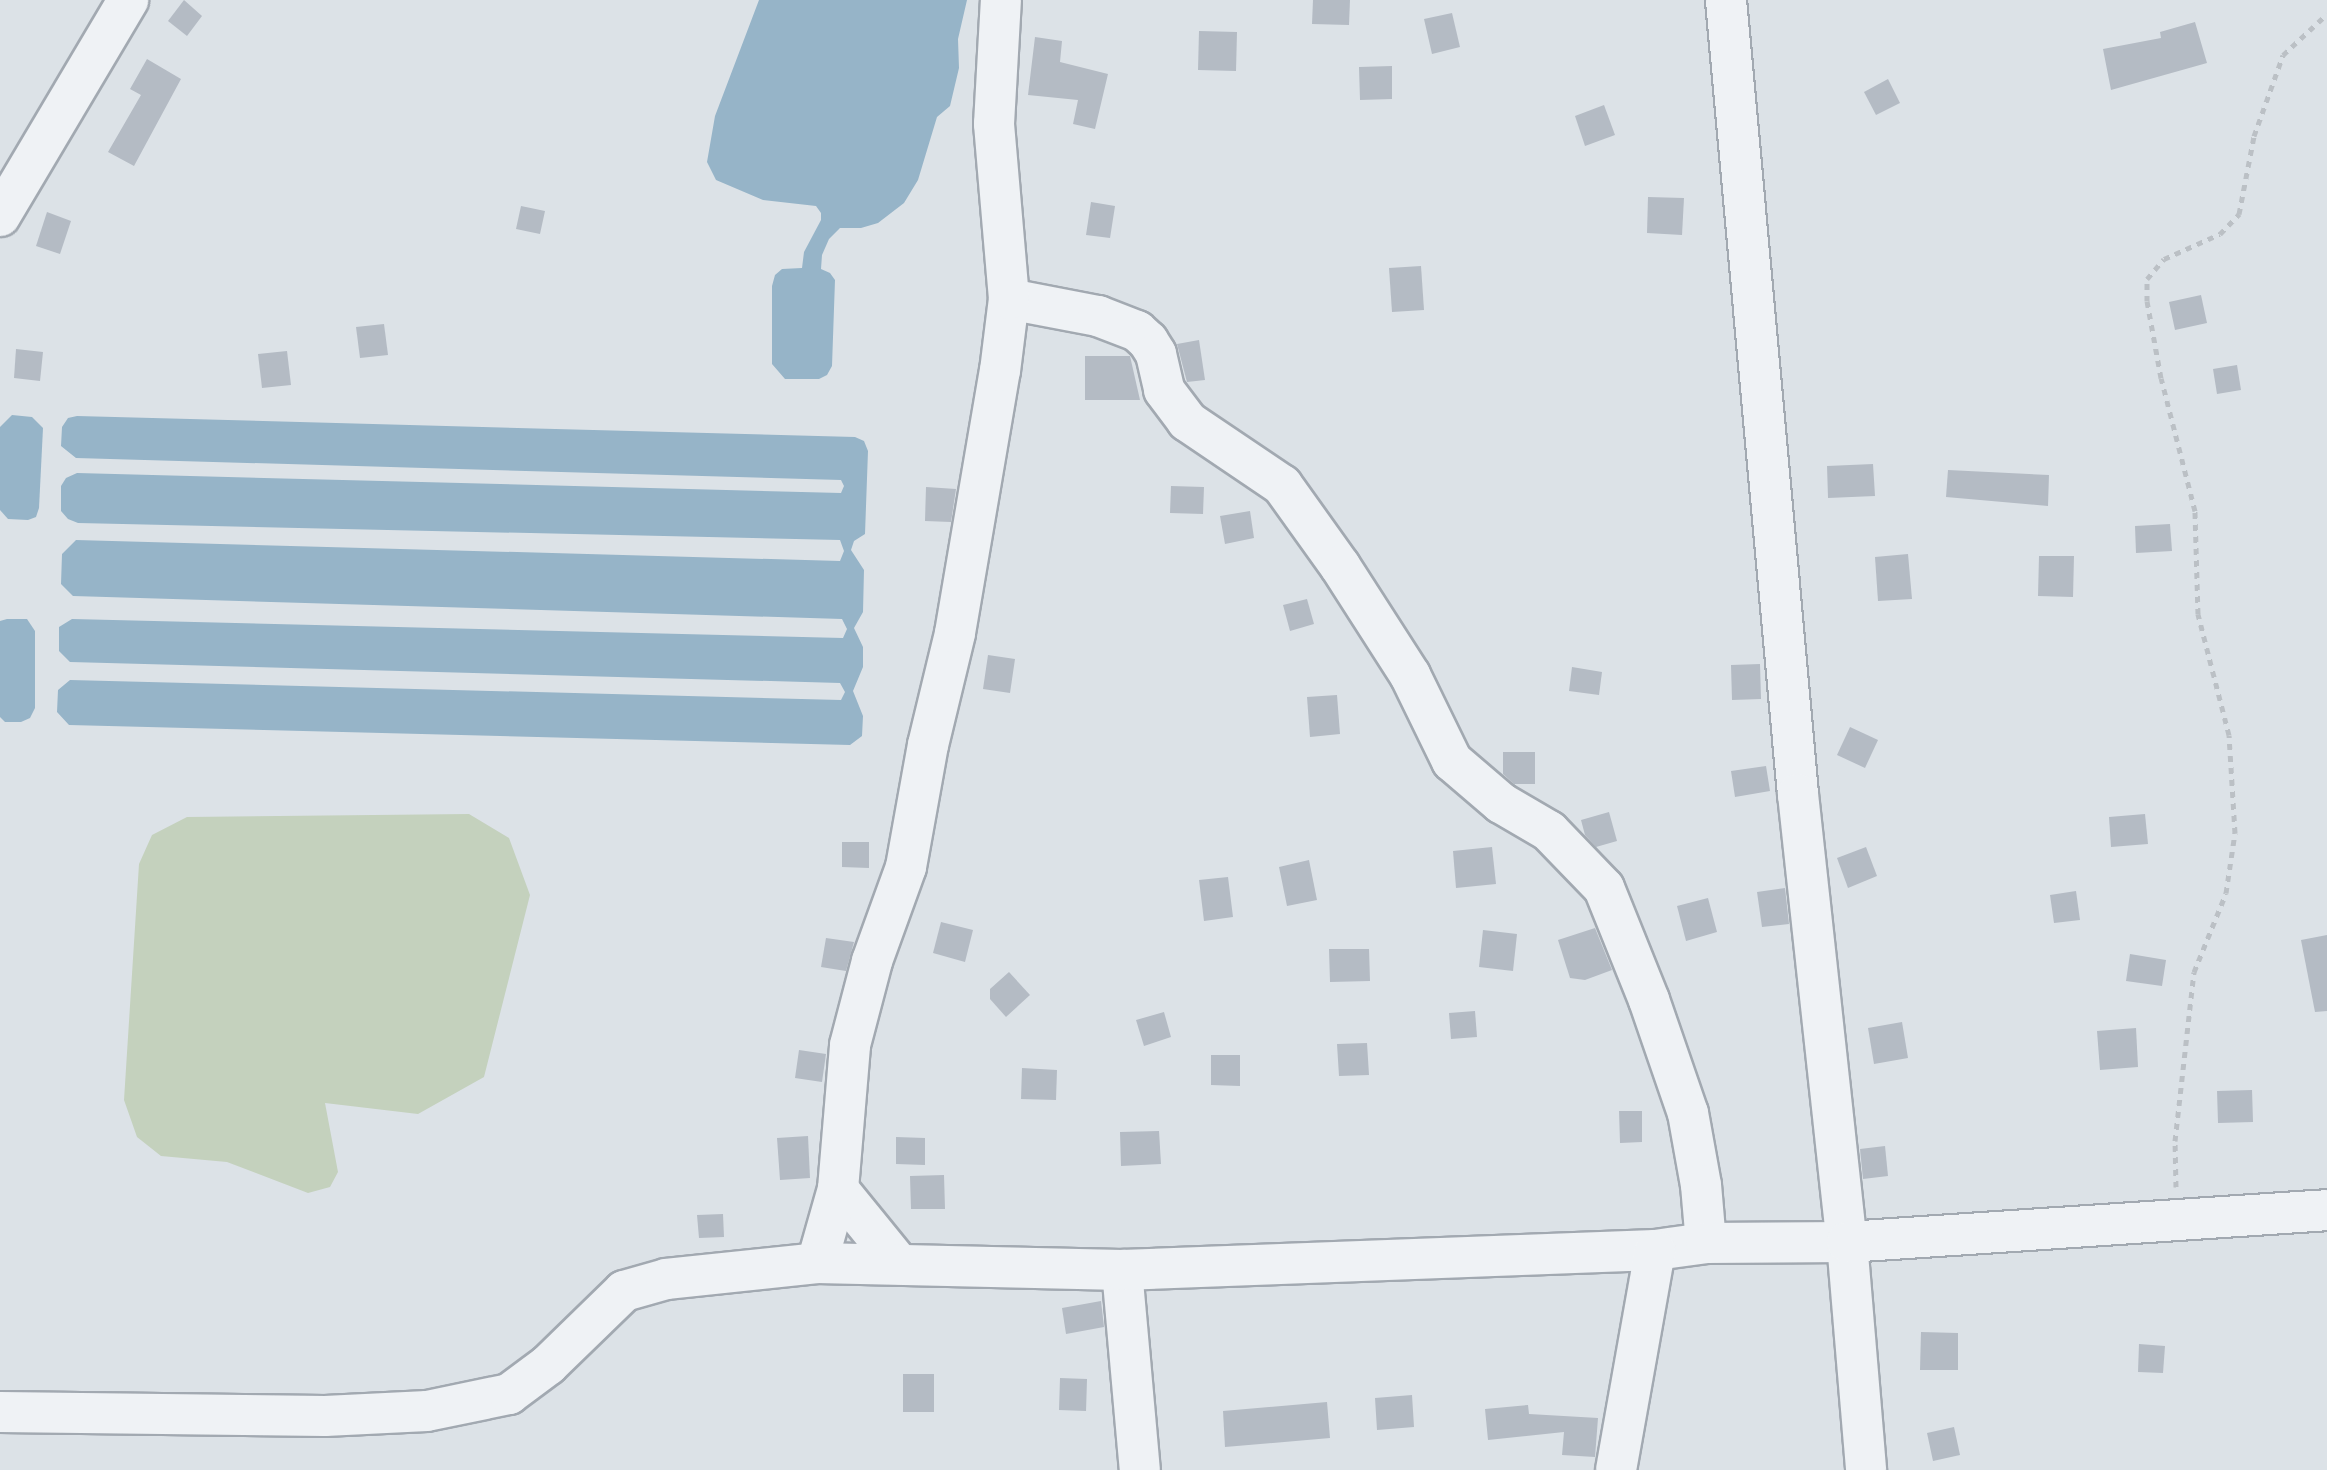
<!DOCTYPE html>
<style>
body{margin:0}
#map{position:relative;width:2327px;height:1470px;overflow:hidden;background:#dce2e7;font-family:"Nunito Sans",sans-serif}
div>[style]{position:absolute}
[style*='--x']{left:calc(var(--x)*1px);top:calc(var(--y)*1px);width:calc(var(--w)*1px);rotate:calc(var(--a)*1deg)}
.green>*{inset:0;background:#c4d1bd}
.water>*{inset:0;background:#96b4c8}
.building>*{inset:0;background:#b4bbc4}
.path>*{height:5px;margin-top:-2.5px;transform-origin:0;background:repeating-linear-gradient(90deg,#bbc0c5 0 6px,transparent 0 12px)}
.roads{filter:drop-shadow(2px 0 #a2a9b1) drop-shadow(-2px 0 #a2a9b1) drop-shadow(0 2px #a2a9b1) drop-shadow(0 -2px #a2a9b1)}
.minor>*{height:40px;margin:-20px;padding:0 20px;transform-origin:20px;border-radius:20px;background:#eff2f5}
span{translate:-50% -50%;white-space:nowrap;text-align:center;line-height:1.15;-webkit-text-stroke:6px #ecf0f5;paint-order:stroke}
</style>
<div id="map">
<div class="green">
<i style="clip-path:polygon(469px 814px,509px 838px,530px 895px,484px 1077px,418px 1114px,325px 1103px,338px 1172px,330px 1187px,308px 1193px,227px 1162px,161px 1156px,137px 1137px,124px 1100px,139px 864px,152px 835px,187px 817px)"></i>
</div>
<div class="water">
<i style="clip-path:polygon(759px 0,967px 0,958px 39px,959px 68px,950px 106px,937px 117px,918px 180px,904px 203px,878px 223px,861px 228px,840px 228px,829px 239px,822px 255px,821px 269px,830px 273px,835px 280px,832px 366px,827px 375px,819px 379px,785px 379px,772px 364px,772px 286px,775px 275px,782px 269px,802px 268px,804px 252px,821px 220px,821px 213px,816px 206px,763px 200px,716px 180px,707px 162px,715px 116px)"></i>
<i style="clip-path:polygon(12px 415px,32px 417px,43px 428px,39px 508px,36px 517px,28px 520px,8px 519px,0 510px,0 427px)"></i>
<i style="clip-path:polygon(77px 416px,855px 437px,864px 441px,868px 451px,865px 534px,854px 541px,851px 550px,864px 570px,863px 612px,854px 628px,863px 647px,863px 667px,853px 691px,863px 716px,862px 736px,850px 745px,69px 725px,57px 712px,58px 690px,70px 680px,841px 700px,845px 692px,840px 683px,70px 662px,59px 651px,59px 627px,72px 619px,843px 638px,847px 629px,842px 619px,73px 596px,61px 584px,62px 554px,76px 540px,840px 561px,844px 551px,840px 540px,78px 523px,68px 519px,61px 511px,61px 486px,66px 478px,77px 473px,841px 493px,844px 486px,841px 480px,76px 458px,61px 446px,62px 427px,68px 418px)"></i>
<i style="clip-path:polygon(7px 619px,27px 619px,35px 631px,35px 708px,30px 718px,21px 722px,5px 722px,0 717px,0 621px)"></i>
</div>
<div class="building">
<i style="clip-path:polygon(184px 0,202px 16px,187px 36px,168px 21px)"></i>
<i style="clip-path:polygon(1313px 0,1350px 0,1349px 25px,1312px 24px)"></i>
<i style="clip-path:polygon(1452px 13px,1460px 47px,1432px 54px,1424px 19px)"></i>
<i style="clip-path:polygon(2195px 22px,2207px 63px,2111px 90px,2103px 49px,2161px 38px,2160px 32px)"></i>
<i style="clip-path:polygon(1199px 31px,1237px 32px,1236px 71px,1198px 70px)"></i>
<i style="clip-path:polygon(1035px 37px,1062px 41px,1060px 62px,1108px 74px,1095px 129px,1073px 124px,1078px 100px,1028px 95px)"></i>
<i style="clip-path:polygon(147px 59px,181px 79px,134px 166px,108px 152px,141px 95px,130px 89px)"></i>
<i style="clip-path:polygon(1392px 66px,1392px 99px,1360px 100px,1359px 67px)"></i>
<i style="clip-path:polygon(1888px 79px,1900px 103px,1876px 115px,1864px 92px)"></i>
<i style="clip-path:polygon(1604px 105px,1615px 135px,1585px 146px,1575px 116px)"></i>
<i style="clip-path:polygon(1648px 197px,1684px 198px,1682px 235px,1647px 233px)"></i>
<i style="clip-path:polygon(1091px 202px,1115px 206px,1110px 238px,1086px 235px)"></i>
<i style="clip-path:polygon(521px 206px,545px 211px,540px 234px,516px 229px)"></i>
<i style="clip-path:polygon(47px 212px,71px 221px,60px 254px,36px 246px)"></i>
<i style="clip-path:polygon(1421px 266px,1424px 310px,1392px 312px,1389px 268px)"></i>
<i style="clip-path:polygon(2201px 295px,2207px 323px,2175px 330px,2169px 302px)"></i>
<i style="clip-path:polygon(384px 324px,388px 355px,360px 358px,356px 327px)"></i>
<i style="clip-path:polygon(1199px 340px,1205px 380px,1187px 382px,1177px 344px)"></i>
<i style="clip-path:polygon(16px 349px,43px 352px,40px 381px,14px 378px)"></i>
<i style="clip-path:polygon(287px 351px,291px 385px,262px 388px,258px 354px)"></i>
<i style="clip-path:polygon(1085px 356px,1130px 356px,1140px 400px,1085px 400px)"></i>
<i style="clip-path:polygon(2237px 365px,2241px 390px,2217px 394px,2213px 369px)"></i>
<i style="clip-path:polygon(1873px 464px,1875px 496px,1828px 498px,1827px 466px)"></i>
<i style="clip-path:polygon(1948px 470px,2049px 475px,2048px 506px,1946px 497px)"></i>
<i style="clip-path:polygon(1171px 486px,1204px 487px,1203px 514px,1170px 513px)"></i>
<i style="clip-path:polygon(926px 487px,956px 489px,951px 522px,925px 521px)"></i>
<i style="clip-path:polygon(1250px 511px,1254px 538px,1225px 544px,1220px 516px)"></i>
<i style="clip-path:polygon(2170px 524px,2172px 551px,2136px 553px,2135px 526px)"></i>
<i style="clip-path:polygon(1908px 554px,1912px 599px,1878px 601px,1875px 557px)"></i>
<i style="clip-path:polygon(2039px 556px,2074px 556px,2073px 597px,2038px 596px)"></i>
<i style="clip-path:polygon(1307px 599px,1314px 624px,1290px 631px,1283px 605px)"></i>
<i style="clip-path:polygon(988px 655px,1015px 659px,1010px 693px,983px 689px)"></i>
<i style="clip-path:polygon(1760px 664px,1761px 699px,1732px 700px,1731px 665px)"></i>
<i style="clip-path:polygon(1572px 667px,1602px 672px,1599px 695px,1569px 691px)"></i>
<i style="clip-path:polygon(1337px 695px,1340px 734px,1310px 737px,1307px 697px)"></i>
<i style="clip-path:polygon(1850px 727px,1878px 740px,1865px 768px,1837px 755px)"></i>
<i style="clip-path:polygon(1503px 752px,1535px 752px,1535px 784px,1514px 784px,1503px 774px)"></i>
<i style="clip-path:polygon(1766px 766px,1770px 791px,1735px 797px,1731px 771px)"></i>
<i style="clip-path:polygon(1609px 812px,1617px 841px,1596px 847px,1585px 835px,1581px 820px)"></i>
<i style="clip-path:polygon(2145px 814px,2148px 844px,2111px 847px,2109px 817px)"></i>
<i style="clip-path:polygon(842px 842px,869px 842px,869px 868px,842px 867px)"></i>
<i style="clip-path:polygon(1492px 847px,1496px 884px,1456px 888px,1453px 851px)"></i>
<i style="clip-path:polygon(1866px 847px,1877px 876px,1848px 888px,1837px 858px)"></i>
<i style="clip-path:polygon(1309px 860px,1317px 900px,1287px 906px,1279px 867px)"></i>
<i style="clip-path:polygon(1228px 877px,1233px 917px,1204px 921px,1199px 880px)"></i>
<i style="clip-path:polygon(1785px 888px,1789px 924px,1762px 927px,1757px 892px)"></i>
<i style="clip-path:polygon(2076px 891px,2080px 920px,2054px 923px,2050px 895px)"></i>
<i style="clip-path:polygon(1708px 898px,1717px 932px,1686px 941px,1677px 906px)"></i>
<i style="clip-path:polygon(941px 922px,973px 930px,965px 962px,933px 953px)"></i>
<i style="clip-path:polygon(1595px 928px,1612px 970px,1585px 980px,1570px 978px,1558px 940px)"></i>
<i style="clip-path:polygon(1483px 930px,1517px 934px,1513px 971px,1479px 967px)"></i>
<i style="clip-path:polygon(2327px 935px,2327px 1011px,2315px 1012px,2301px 940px)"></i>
<i style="clip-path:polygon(826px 938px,854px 942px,846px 971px,821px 967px)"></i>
<i style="clip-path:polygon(1329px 949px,1369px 949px,1370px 981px,1330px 982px)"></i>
<i style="clip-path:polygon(2130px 954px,2166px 960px,2162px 986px,2126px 981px)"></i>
<i style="clip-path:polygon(1009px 972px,1030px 995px,1006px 1017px,990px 999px,990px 989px)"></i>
<i style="clip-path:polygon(1475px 1011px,1477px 1037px,1451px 1039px,1449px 1013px)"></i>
<i style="clip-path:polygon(1164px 1012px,1171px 1037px,1144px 1046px,1136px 1020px)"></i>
<i style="clip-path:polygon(1902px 1022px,1908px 1058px,1874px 1064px,1868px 1028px)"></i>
<i style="clip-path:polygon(2136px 1028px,2138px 1067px,2100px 1070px,2097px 1031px)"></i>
<i style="clip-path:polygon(1367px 1043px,1369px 1075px,1339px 1076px,1337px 1044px)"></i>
<i style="clip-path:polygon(799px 1050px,826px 1054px,822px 1082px,795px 1078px)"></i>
<i style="clip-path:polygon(1211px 1055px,1240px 1055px,1240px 1086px,1211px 1085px)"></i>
<i style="clip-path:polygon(1022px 1068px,1057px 1070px,1056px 1100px,1021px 1099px)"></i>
<i style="clip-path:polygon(2252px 1090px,2253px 1122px,2218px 1123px,2217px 1091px)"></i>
<i style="clip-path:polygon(1619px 1111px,1642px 1111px,1642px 1142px,1620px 1143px)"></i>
<i style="clip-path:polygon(1159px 1131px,1161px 1164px,1121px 1166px,1120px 1132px)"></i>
<i style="clip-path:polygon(808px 1136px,810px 1178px,780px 1180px,777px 1138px)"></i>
<i style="clip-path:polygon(896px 1137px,925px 1138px,925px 1165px,896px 1164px)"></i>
<i style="clip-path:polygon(1885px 1146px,1888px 1176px,1863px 1179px,1860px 1149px)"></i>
<i style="clip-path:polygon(944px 1175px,945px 1209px,911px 1209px,910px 1176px)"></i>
<i style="clip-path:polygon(723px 1214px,724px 1237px,699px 1238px,697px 1215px)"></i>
<i style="clip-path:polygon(1101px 1301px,1104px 1327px,1066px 1334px,1062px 1308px)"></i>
<i style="clip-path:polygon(1921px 1332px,1958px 1333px,1958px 1370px,1920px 1370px)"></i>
<i style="clip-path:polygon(2139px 1344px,2165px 1346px,2163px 1373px,2138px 1372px)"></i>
<i style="clip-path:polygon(903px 1374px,934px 1374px,934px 1412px,903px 1412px)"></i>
<i style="clip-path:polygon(1060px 1378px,1087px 1379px,1086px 1411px,1059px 1410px)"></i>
<i style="clip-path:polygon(1412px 1395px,1414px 1427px,1377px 1430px,1375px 1398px)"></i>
<i style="clip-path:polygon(1327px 1402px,1330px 1438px,1225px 1447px,1223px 1411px)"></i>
<i style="clip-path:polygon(1528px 1405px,1529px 1414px,1598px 1418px,1595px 1457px,1562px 1455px,1564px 1432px,1488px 1440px,1485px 1409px)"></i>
<i style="clip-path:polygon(1954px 1427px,1960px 1455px,1933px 1461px,1927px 1433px)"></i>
</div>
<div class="path">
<i style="--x:2176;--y:1187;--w:46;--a:-91.2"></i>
<i style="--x:2175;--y:1141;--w:170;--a:-83.6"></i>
<i style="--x:2194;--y:972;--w:85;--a:-67.9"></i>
<i style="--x:2226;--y:893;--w:61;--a:-81.5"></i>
<i style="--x:2235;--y:833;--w:98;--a:-93.5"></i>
<i style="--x:2229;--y:735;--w:125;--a:-104.4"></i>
<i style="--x:2198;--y:614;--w:103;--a:-91.7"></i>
<i style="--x:2195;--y:511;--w:137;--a:-104.3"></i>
<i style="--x:2161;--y:378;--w:78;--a:-100.3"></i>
<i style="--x:2147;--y:301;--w:22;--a:-90"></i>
<i style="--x:2147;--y:279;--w:26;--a:-50"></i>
<i style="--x:2164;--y:259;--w:61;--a:-24.1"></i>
<i style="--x:2220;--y:234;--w:28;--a:-46"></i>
<i style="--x:2239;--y:214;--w:79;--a:-79.1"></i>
<i style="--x:2254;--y:136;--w:86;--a:-70.3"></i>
<i style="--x:2283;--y:55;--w:60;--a:-43"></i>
</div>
<div class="roads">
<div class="minor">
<i style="--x:1726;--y:0;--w:797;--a:84.82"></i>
<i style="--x:1798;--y:794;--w:451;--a:83.8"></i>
<i style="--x:1847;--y:1242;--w:229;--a:85.2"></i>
<i style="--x:0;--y:216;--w:251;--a:-59.3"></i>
<i style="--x:1009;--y:299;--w:91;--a:10.8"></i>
<i style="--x:1098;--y:316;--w:42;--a:21"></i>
<i style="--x:1137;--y:331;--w:15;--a:42"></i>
<i style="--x:1148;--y:341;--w:15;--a:58"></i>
<i style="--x:1156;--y:354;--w:37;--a:77"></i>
<i style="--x:1164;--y:390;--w:39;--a:53"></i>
<i style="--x:1187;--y:421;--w:115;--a:34"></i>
<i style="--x:1282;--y:485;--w:100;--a:54.4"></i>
<i style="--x:1340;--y:566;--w:130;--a:57.3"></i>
<i style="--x:1410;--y:675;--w:96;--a:64"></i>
<i style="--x:1452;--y:761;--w:65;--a:40.6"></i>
<i style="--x:1501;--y:803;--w:56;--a:30.3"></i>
<i style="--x:1549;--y:831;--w:79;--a:46"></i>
<i style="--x:1604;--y:888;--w:121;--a:68.1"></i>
<i style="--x:1649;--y:1000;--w:120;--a:71"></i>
<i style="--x:1688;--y:1113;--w:73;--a:79.8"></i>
<i style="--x:1701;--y:1185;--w:58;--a:85.1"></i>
<i style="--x:838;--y:1189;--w:97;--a:50.9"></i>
<i style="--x:817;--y:1263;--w:77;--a:-74.2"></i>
<i style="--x:838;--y:1189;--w:144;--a:-85.2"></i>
<i style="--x:850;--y:1045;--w:87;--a:-75.3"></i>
<i style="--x:872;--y:961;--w:100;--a:-70.1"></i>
<i style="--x:906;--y:867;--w:124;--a:-79.8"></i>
<i style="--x:928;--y:745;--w:115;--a:-76.4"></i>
<i style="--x:955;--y:633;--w:266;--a:-80.3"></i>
<i style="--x:1000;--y:371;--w:73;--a:-82.9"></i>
<i style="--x:1009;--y:299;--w:176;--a:-94.9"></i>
<i style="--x:994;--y:124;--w:124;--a:-86.8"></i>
<i style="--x:1122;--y:1270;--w:201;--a:84.9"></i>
<i style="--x:0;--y:1412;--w:325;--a:0.7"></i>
<i style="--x:325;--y:1416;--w:102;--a:-2.8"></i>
<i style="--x:427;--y:1411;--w:84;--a:-11.7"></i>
<i style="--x:509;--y:1394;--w:49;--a:-36.6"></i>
<i style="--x:548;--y:1365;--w:106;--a:-44.2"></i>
<i style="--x:624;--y:1291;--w:44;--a:-15.9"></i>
<i style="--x:666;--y:1279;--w:152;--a:-6"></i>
<i style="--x:817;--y:1263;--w:305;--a:1.3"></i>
<i style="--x:1122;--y:1270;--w:533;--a:-2.15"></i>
<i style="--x:1655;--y:1250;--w:51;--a:-7.8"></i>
<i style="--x:1706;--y:1243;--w:141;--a:-0.4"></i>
<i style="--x:1847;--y:1242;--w:481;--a:-3.8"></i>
<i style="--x:1616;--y:1470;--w:223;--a:-79.9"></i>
</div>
</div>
</div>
